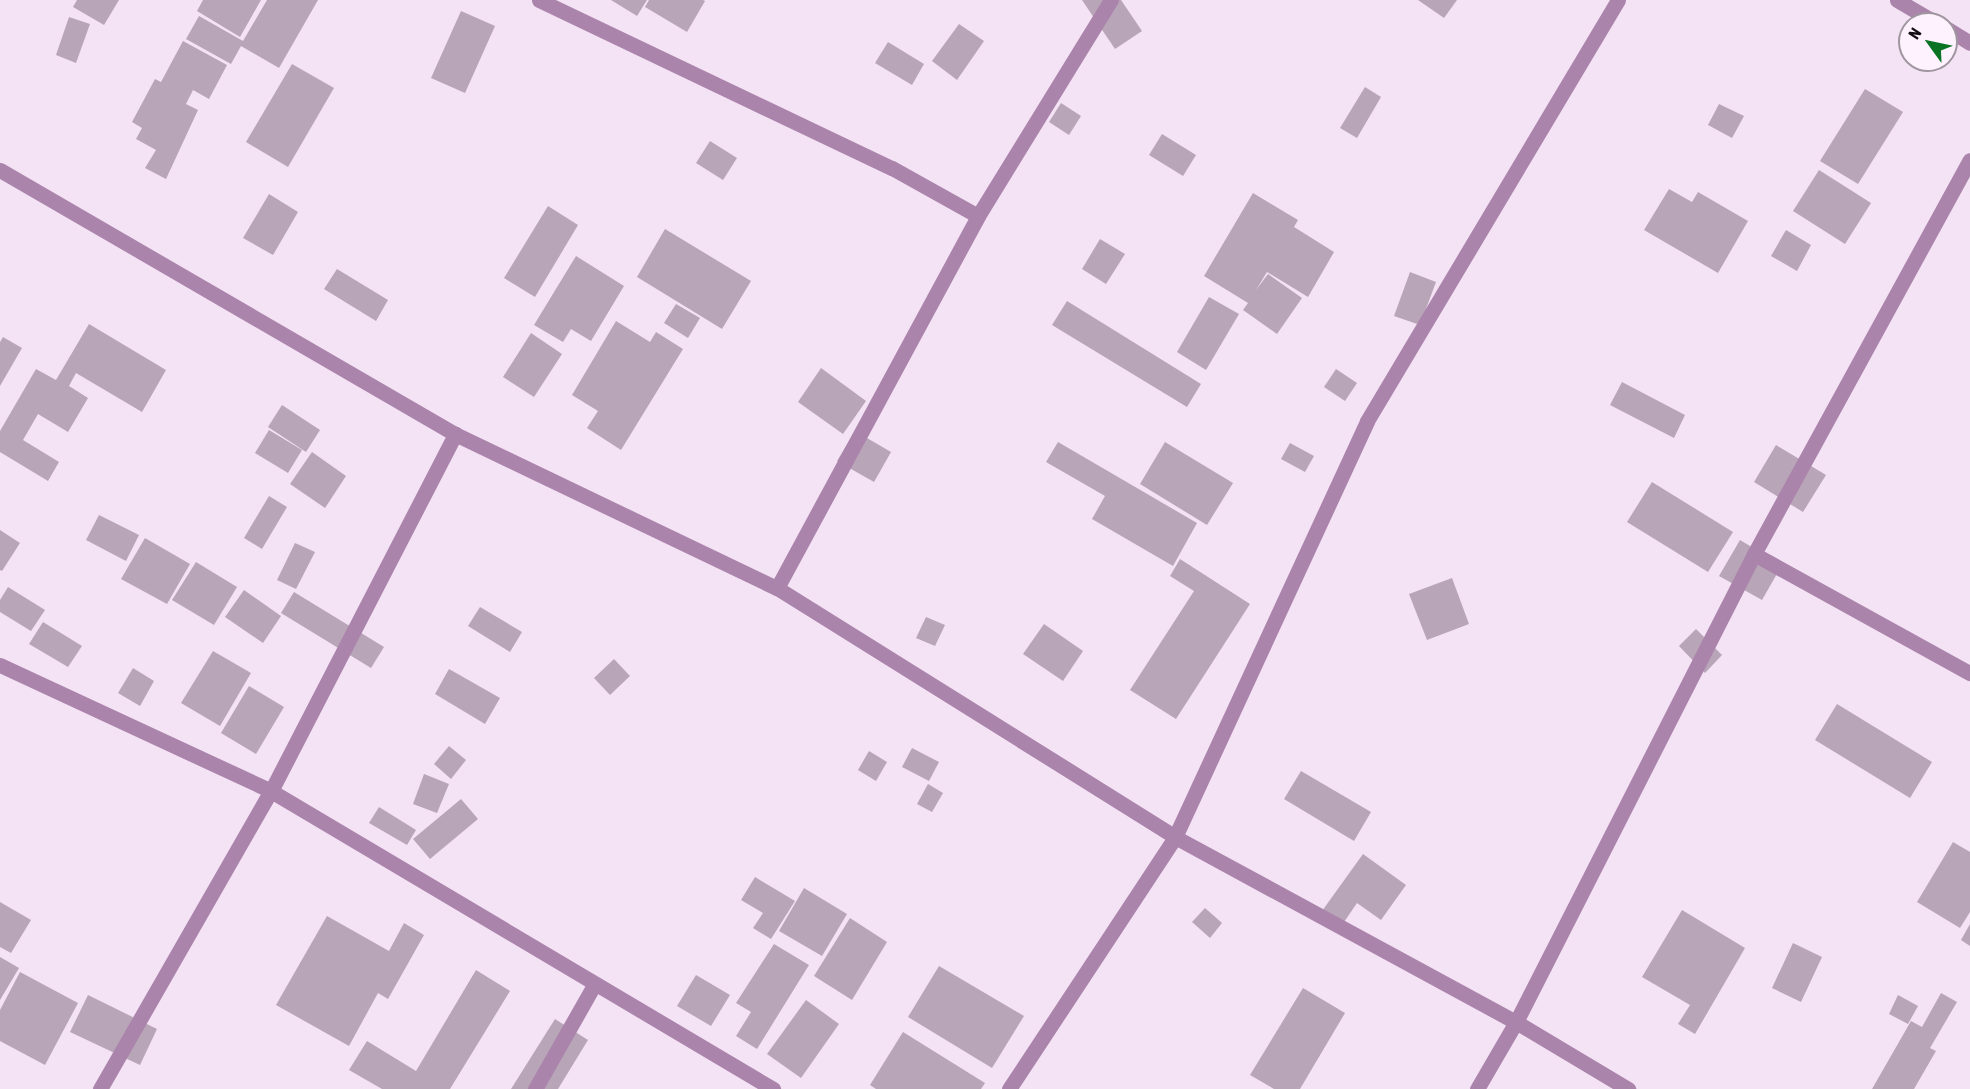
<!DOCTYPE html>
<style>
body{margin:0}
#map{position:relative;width:1970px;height:1089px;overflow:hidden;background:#f4e2f5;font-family:"Asap Condensed",sans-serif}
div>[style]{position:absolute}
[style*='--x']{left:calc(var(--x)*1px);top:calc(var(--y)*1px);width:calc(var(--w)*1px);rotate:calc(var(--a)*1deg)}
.building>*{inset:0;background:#b8a6b8}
.minor>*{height:15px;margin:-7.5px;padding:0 7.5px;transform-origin:7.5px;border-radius:7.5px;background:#ab84ac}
.tertiary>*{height:15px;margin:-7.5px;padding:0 7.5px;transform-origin:7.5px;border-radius:7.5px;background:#ab84ac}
span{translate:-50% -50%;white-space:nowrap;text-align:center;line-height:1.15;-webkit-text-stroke:4.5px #fdf2fd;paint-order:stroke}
.north{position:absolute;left:1898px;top:12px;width:60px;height:60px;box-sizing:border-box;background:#fdf2fd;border:2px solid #9f969f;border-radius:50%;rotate:303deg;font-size:16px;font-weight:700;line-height:24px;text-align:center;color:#130d13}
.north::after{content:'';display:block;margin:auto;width:21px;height:27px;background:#0a7223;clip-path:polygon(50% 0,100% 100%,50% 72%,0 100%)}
</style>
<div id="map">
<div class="building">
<i style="clip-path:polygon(77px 0,119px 0,104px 25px,73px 7px)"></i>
<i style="clip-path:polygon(203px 0,261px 0,240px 37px,197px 11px)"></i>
<i style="clip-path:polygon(267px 0,318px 0,279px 68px,241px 46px,231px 64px,186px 39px,199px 16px,243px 41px)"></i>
<i style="clip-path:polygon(611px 0,647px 0,637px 16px)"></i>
<i style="clip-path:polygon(649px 0,703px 0,705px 1px,687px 32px,645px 7px)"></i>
<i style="clip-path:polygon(1082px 0,1121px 0,1142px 31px,1115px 49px)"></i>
<i style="clip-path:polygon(1418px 0,1457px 0,1444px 18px)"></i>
<i style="clip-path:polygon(461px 11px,495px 26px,465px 93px,431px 78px)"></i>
<i style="clip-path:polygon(69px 17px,90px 24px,76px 63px,56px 55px)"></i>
<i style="clip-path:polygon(959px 24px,984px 41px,957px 80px,932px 61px)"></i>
<i style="clip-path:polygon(183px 41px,227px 65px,209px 99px,193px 90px,186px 104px,198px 110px,166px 179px,145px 168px,156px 150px,136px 139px,142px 128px,132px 122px,155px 79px,161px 82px)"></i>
<i style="clip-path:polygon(888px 42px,924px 64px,912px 85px,875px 63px)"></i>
<i style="clip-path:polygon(292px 64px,334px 88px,288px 167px,246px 142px)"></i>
<i style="clip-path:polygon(1365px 87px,1381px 97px,1357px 138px,1340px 128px)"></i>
<i style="clip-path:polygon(1865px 89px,1903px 112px,1858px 184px,1820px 161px)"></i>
<i style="clip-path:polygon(1061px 103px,1081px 116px,1069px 135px,1049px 122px)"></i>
<i style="clip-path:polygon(1719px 104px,1744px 116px,1732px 138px,1708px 125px)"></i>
<i style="clip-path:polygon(1162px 134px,1196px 155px,1183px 176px,1149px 155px)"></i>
<i style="clip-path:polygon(710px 141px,737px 158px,723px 180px,696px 163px)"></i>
<i style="clip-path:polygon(1819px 170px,1871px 203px,1845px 244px,1793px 211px)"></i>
<i style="clip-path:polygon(1669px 189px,1692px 202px,1698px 192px,1748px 221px,1718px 273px,1644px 230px)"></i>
<i style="clip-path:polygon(1253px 193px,1298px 220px,1294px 227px,1334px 252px,1308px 297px,1267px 272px,1256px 290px,1268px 274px,1302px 298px,1277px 334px,1243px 310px,1248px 303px,1204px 276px)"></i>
<i style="clip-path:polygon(269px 194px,298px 212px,273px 255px,243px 238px)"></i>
<i style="clip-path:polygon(548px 206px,578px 225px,535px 297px,504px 278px)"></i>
<i style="clip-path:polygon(665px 229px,751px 281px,722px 329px,637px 277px)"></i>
<i style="clip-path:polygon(1786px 230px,1811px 245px,1797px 271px,1771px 256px)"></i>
<i style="clip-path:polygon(1100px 239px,1125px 254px,1106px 284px,1082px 269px)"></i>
<i style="clip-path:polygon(576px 256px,624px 286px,591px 341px,571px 329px,563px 342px,534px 325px)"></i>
<i style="clip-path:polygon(337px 269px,388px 300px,376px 321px,324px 289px)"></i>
<i style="clip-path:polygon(1410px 272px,1436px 282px,1420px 325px,1394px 316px)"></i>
<i style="clip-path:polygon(1209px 297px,1239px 314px,1206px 370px,1177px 352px)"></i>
<i style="clip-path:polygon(1067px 301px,1201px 384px,1187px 407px,1052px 325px)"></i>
<i style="clip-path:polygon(676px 304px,700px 318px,688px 338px,664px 323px)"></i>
<i style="clip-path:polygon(616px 321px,650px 342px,656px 332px,683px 349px,621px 450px,587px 428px,598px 411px,572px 395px)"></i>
<i style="clip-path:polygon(89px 324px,166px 370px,142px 412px,76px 373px,69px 386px,88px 398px,68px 432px,38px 414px,23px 440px,59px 462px,48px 481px,0 452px,0 431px,36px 369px,56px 380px)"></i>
<i style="clip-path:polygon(531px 333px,562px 354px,534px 397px,503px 377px)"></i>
<i style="clip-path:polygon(3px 337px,22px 348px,0 386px,0 342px)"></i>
<i style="clip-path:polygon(821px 368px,866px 401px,843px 434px,798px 402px)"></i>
<i style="clip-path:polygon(1336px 369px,1357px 383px,1345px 401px,1324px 387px)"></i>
<i style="clip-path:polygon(1622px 382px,1685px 415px,1674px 438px,1610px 405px)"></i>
<i style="clip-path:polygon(282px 405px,320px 430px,306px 452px,268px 427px)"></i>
<i style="clip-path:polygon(269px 430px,302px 450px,288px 473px,255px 453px)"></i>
<i style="clip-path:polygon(855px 431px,891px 452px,874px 482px,837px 461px)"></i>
<i style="clip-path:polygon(1058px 442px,1197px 523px,1173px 566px,1092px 519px,1105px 496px,1046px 462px)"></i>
<i style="clip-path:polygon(1165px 442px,1233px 483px,1207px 525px,1140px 484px)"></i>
<i style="clip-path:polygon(1290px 443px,1314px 456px,1305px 472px,1281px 459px)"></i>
<i style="clip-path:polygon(1776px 445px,1826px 475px,1803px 512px,1754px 482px)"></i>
<i style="clip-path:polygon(312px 452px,346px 476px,325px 508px,290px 484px)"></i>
<i style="clip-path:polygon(1652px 482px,1733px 532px,1708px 572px,1627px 522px)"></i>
<i style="clip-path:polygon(269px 496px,287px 507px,262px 549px,244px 538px)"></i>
<i style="clip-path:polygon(99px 515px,139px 535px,126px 561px,86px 540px)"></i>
<i style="clip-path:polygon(0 530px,20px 543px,2px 571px,0 570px)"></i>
<i style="clip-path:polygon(145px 538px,190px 564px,167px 604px,121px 579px)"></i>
<i style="clip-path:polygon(1740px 540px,1782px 565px,1762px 600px,1719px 576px)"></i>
<i style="clip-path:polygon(295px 543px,315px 552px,296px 589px,277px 580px)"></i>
<i style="clip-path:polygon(1180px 559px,1250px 604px,1176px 719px,1130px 690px,1194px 591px,1170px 576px)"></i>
<i style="clip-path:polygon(196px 562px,237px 587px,214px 625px,172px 600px)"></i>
<i style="clip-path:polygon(1452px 578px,1469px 624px,1427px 640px,1409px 594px)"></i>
<i style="clip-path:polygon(8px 587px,45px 610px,31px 631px,0 612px,0 600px)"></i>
<i style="clip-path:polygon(244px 590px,281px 616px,263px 643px,225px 617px)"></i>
<i style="clip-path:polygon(294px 592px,384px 647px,371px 668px,281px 613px)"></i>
<i style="clip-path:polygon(480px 607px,522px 632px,510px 652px,468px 626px)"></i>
<i style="clip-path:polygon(926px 617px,945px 625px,935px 646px,916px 638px)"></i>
<i style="clip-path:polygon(43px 622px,82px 646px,68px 667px,29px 644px)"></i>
<i style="clip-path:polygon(1044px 624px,1083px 651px,1063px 681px,1023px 654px)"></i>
<i style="clip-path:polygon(1696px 629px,1722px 655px,1705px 673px,1679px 646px)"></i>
<i style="clip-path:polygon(213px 651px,251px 673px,220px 726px,181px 703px)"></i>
<i style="clip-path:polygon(614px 659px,630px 676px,610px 695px,594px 678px)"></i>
<i style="clip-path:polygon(133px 668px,154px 681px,140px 706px,118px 693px)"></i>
<i style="clip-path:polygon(449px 669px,500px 698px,485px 724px,435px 694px)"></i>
<i style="clip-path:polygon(249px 686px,284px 707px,256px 754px,221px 733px)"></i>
<i style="clip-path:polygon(1837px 704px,1932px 762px,1910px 798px,1815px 740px)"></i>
<i style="clip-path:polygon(449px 746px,466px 760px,451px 779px,434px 764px)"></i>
<i style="clip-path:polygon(912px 748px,939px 762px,929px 781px,902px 767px)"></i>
<i style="clip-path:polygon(869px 751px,887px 762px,876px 781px,858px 770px)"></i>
<i style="clip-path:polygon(1301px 771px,1371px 812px,1354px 841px,1284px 799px)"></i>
<i style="clip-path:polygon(424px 774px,449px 784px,437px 813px,413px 804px)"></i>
<i style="clip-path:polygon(928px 784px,943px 793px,932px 812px,917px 804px)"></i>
<i style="clip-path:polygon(461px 799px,478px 819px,430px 859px,413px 839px)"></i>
<i style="clip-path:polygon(379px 807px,416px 830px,407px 845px,369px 823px)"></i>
<i style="clip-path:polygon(1953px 842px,1970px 852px,1970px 912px,1960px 928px,1917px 902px)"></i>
<i style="clip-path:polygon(1363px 854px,1406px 885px,1381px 920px,1357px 903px,1342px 925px,1322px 911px)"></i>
<i style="clip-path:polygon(755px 877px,795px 901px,771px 939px,753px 928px,763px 913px,741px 900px)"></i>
<i style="clip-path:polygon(804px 888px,847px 914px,822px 956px,779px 931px)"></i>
<i style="clip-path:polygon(0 902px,31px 920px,11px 953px,0 947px)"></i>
<i style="clip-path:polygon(1205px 908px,1222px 923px,1210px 938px,1192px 922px)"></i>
<i style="clip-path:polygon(1682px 910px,1745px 948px,1695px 1034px,1678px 1024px,1690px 1005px,1642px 977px)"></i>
<i style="clip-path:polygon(327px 916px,389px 951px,404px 923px,424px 935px,388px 999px,378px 993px,349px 1046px,276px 1005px)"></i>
<i style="clip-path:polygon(850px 918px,887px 942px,852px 1000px,814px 976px)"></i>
<i style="clip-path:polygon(1970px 924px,1970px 946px,1961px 940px)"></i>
<i style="clip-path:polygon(1793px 943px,1822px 957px,1801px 1002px,1772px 988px)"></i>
<i style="clip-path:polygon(774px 944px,809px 965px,757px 1049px,736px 1036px,751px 1012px,736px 1003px)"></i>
<i style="clip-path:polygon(0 957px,19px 968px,0 1000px)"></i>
<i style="clip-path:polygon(939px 966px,1024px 1016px,992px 1068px,908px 1017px)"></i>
<i style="clip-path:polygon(476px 970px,510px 991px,450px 1089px,382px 1089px,349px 1070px,367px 1041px,416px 1071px)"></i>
<i style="clip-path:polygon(20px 972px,78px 1003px,45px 1065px,0 1041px,0 1010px)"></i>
<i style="clip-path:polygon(696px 975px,730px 995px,711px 1026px,677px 1006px)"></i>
<i style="clip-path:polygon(1303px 988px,1345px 1013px,1300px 1089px,1274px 1089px,1250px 1075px)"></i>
<i style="clip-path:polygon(1941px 993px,1957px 1002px,1930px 1048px,1936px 1051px,1914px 1089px,1872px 1089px,1911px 1021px,1922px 1027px)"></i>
<i style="clip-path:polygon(88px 995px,157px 1029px,140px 1065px,70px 1032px)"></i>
<i style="clip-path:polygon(1898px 995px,1918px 1006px,1908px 1024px,1889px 1014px)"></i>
<i style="clip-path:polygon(806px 1000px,839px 1024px,801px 1078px,767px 1054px)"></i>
<i style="clip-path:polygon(555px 1019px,588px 1040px,558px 1089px,511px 1089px)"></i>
<i style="clip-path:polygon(903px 1032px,985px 1083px,981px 1089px,876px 1089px,870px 1085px)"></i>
</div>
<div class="minor">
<i style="--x:539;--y:0;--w:391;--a:25.5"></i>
<i style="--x:892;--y:168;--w:98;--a:29.2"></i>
<i style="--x:1897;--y:0;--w:48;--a:30.3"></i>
<i style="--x:1946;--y:28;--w:28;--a:32"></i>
<i style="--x:1754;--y:554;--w:247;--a:28.9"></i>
<i style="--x:777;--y:588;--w:423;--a:-61.6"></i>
<i style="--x:978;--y:216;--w:254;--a:-58.4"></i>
<i style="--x:0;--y:665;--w:299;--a:24.9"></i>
<i style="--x:271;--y:791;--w:584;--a:30.69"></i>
<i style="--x:100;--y:1089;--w:344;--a:-60.2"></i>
<i style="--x:271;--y:791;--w:402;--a:-62.7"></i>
<i style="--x:535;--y:1089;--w:120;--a:-60.4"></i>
<i style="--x:1009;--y:1089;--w:302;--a:-56.6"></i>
<i style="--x:1175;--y:837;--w:458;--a:-65.2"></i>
<i style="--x:1367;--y:421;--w:490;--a:-59.2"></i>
<i style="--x:1477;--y:1089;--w:78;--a:-59.8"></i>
<i style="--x:1516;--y:1022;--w:525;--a:-63.04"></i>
<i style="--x:1754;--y:554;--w:449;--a:-61.3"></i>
</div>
<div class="tertiary">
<i style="--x:0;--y:170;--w:526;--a:30.12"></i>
<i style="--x:455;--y:434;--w:357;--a:25.6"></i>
<i style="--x:777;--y:588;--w:469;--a:32"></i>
<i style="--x:1175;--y:837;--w:388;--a:28.5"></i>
<i style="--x:1516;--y:1022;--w:131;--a:30.9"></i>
</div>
<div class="north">N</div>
</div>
